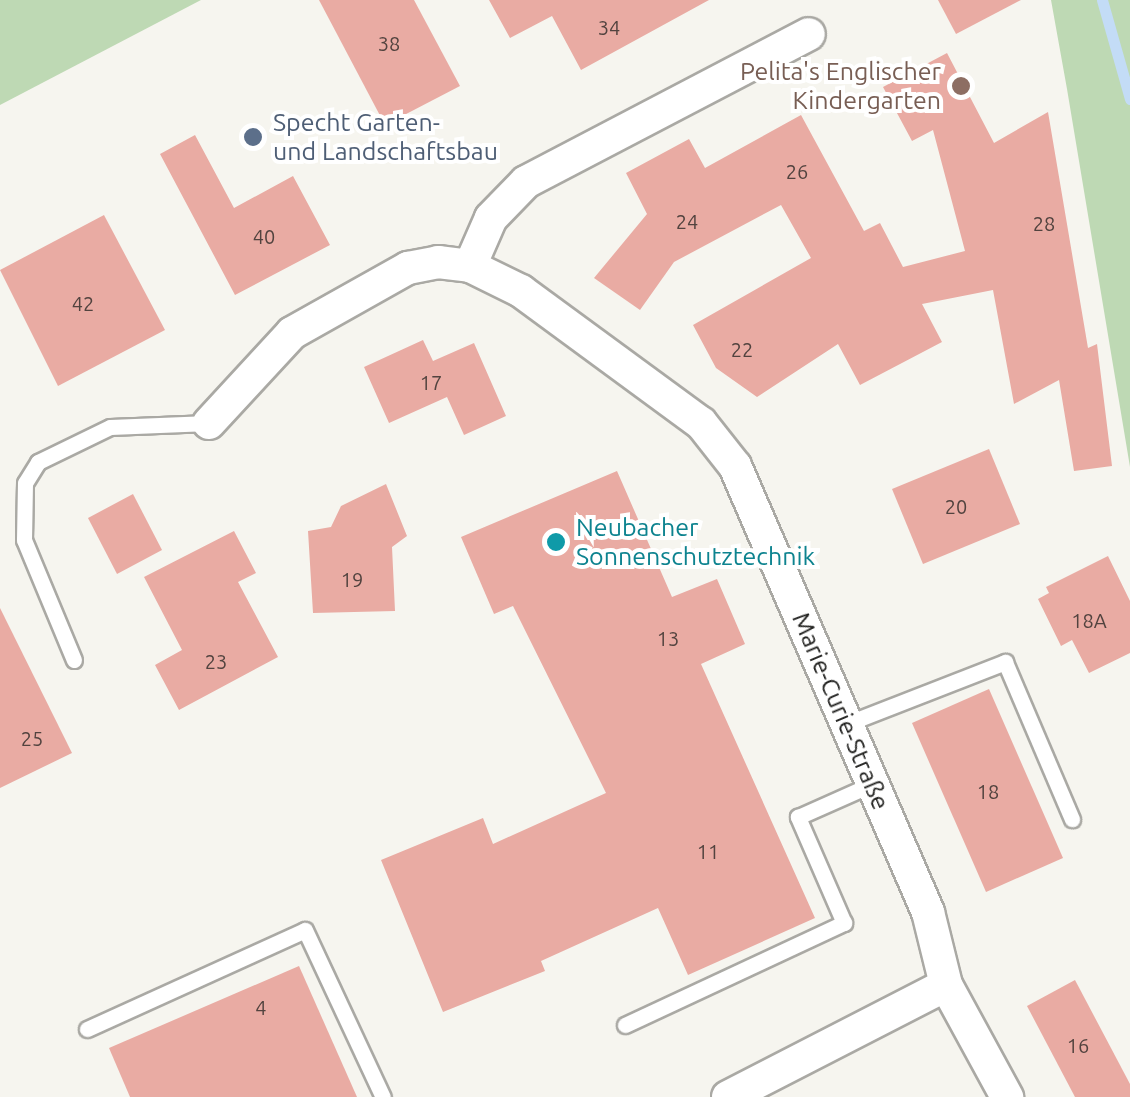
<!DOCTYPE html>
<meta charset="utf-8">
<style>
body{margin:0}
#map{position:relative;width:1130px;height:1097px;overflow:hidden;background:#f6f5ef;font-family:Ubuntu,sans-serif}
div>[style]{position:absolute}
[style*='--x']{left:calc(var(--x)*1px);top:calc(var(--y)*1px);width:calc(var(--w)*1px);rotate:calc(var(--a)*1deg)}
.green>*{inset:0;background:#bed9b4}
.stream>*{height:11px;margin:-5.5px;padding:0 5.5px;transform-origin:5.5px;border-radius:5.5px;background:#c3dcf6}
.building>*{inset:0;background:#e9aba3}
.roads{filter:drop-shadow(2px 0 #aaa9a4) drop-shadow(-2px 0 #aaa9a4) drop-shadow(0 2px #aaa9a4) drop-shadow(0 -2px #aaa9a4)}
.service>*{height:15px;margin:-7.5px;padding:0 7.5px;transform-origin:7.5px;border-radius:7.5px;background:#fff}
.minor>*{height:32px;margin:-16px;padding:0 16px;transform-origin:16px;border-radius:16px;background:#fff}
.dots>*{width:28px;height:28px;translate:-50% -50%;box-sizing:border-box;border:5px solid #fff;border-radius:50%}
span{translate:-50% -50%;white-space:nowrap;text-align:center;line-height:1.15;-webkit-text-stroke:8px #fff;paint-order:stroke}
.number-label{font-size:20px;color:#52433f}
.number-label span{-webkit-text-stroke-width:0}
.education-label{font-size:25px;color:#785e54}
.right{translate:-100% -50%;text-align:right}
.service-label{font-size:25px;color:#4e5e75}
.left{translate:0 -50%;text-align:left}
.culture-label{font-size:25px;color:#0d838f}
.street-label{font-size:25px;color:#20201e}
</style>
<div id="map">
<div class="green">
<i style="clip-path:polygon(0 0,201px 0,0 105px)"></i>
<i style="clip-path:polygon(1051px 0,1130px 0,1130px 467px,1067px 89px)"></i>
</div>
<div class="stream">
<i style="--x:1102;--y:0;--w:103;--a:74.2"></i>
</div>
<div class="building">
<i style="clip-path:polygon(319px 0,414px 0,460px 86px,385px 125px)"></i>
<i style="clip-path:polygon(489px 0,709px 0,581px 70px,552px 16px,510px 38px)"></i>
<i style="clip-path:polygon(938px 0,1021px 0,956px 34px)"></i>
<i style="clip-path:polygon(947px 53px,994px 143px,1048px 112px,1088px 348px,1097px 344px,1112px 466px,1074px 471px,1059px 380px,1014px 404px,993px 290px,922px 304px,942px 342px,860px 385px,838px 344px,757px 397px,716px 368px,693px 325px,811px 258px,781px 205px,674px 262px,640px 310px,594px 278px,647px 214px,626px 173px,689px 139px,705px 168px,801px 115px,864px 231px,880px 223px,903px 267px,965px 251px,933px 130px,912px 141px,883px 87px)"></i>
<i style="clip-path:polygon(195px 135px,234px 208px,293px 176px,330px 245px,235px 295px,160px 154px)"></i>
<i style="clip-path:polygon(104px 215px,165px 330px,58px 386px,0 270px)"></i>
<i style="clip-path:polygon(423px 340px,433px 361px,474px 343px,506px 416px,464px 435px,447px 397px,389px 423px,364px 367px)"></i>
<i style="clip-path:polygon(989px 449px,1020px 524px,923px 564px,892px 489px)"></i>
<i style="clip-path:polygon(617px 471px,672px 597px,717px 579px,745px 644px,701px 664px,815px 918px,688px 975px,658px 908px,541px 961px,545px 971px,443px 1012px,381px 860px,483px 818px,493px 844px,606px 793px,513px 606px,494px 614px,461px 537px)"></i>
<i style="clip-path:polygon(386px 484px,407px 536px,392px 547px,395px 611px,313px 613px,308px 531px,331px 527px,341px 506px)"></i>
<i style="clip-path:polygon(133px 494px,162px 550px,117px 574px,88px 518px)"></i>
<i style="clip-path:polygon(234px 531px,256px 573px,238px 582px,278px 657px,179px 710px,155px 665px,182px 650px,144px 577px)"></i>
<i style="clip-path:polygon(1108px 556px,1130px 601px,1130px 653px,1089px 673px,1072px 640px,1061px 646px,1038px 599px,1049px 593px,1046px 587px)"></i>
<i style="clip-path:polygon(0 608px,72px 753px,0 788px)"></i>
<i style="clip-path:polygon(989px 689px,1063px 858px,986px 892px,912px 723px)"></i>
<i style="clip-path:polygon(299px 966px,357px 1097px,130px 1097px,109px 1048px)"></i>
<i style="clip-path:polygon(1075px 980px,1130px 1084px,1130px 1097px,1075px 1097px,1027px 1006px)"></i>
</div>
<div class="roads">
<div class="service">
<i style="--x:74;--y:660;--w:130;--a:-112.6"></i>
<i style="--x:24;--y:540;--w:57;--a:-89"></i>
<i style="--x:25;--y:483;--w:25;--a:-58"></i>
<i style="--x:38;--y:462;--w:80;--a:-25.9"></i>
<i style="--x:110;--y:427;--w:99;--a:-2.3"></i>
<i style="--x:846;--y:724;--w:171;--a:-21.3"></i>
<i style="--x:1005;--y:662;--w:171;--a:66.9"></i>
<i style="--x:625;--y:1025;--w:242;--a:-25"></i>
<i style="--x:844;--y:923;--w:116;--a:-113.5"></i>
<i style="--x:798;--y:817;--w:81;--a:-24"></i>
<i style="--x:87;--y:1029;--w:239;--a:-24.4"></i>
<i style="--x:305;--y:930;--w:184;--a:65"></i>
</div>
<div class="minor">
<i style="--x:470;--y:266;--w:52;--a:-66.4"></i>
<i style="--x:491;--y:218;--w:50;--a:-45.8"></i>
<i style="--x:526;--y:182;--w:319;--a:-27.6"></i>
<i style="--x:209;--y:423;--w:122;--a:-47.3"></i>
<i style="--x:292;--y:333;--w:133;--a:-29.3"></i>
<i style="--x:408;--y:268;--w:31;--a:-11"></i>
<i style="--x:438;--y:262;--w:32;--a:7"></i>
<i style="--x:470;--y:266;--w:57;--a:26.1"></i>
<i style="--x:521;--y:291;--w:223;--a:36.3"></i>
<i style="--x:701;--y:423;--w:55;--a:51.7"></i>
<i style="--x:735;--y:466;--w:486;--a:66.6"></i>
<i style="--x:928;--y:912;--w:75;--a:76.1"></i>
<i style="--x:946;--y:985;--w:128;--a:61.4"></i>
<i style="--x:728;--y:1097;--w:245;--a:-27.2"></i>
</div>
</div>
<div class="dots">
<i style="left:961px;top:86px;background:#8d6e63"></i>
<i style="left:253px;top:137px;background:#5c6f8a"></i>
<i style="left:556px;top:542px;background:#0f9aa8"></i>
</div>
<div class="number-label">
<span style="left:609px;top:27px">34</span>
<span style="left:389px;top:43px">38</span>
<span style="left:797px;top:171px">26</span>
<span style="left:687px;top:221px">24</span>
<span style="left:1044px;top:223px">28</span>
<span style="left:264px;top:236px">40</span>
<span style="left:83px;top:303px">42</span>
<span style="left:742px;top:349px">22</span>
<span style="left:431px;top:382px">17</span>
<span style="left:956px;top:506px">20</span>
<span style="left:352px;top:579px">19</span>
<span style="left:1089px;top:620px">18A</span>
<span style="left:668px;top:638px">13</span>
<span style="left:216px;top:661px">23</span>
<span style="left:32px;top:738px">25</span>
<span style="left:988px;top:791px">18</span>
<span style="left:708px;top:851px">11</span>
<span style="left:261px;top:1007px">4</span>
<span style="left:1078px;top:1045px">16</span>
</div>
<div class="education-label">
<span class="right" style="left:941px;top:86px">Pelita's Englischer<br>Kindergarten</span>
</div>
<div class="service-label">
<span class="left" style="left:273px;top:137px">Specht Garten-<br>und Landschaftsbau</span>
</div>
<div class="culture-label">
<span class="left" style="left:576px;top:542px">Neubacher<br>Sonnenschutztechnik</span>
</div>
<div class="street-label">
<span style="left:841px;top:711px;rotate:67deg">Marie-Curie-Straße</span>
</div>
</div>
